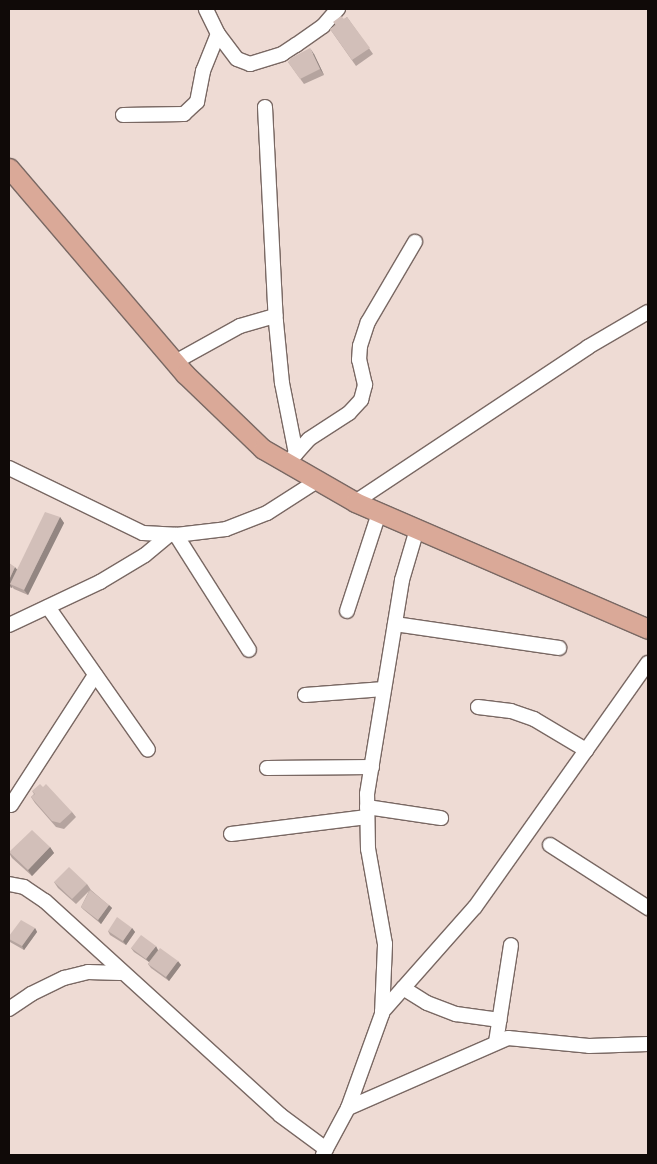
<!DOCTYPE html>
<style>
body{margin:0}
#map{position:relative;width:657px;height:1164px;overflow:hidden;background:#eedbd4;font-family:"Space Grotesk",sans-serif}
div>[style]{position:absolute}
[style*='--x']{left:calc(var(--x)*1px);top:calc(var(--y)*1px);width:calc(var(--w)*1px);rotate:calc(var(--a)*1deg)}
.roads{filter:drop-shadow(1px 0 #796863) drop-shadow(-1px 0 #796863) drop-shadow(0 1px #796863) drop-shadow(0 -1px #796863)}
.minor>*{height:14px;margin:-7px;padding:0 7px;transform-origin:7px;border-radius:7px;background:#fff}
.major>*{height:19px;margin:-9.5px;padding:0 9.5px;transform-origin:9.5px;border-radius:9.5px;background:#daa998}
.wall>*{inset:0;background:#b5a49f}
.shaded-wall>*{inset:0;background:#938682}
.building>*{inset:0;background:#d2bfb9}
span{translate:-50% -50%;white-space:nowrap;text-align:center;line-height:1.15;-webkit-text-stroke:4.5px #fbe8e1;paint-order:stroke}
.frame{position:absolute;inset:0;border:10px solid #100a08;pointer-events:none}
</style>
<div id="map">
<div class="roads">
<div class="minor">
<i style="--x:218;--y:34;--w:31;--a:53"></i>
<i style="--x:237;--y:59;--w:14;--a:21"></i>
<i style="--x:250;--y:64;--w:34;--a:-17"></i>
<i style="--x:282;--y:54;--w:17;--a:-33"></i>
<i style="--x:296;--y:45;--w:33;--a:-35"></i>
<i style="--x:323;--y:26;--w:23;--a:-49"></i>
<i style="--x:265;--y:107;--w:215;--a:87.1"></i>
<i style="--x:276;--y:322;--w:61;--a:84.4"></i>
<i style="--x:282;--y:383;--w:72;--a:78.8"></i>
<i style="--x:123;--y:115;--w:61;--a:-0.9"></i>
<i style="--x:184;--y:114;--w:18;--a:-43"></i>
<i style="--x:197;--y:102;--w:32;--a:-79"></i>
<i style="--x:203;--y:71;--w:40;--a:-68"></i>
<i style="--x:218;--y:34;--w:28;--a:-116"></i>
<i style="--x:175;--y:362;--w:74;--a:-29"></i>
<i style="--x:240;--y:326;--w:37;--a:-16"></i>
<i style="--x:292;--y:458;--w:25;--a:-48"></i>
<i style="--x:309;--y:439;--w:48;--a:-33"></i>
<i style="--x:349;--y:413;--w:18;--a:-47"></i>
<i style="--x:361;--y:400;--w:16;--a:-75"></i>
<i style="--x:365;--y:385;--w:26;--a:-103"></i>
<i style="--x:359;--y:360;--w:14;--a:-86"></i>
<i style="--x:360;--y:346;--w:25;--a:-72"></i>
<i style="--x:368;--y:322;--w:93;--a:-59.6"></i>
<i style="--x:9;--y:468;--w:149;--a:25.9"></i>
<i style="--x:143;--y:533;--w:33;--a:3"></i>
<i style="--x:176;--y:535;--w:50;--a:-6.8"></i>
<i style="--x:226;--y:529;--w:44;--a:-21.3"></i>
<i style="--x:267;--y:513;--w:59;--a:-32.6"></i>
<i style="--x:355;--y:502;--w:280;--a:-33.6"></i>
<i style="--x:588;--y:347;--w:69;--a:-30.3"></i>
<i style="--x:176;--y:535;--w:136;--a:57.6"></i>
<i style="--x:48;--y:607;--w:174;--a:55"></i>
<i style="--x:347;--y:611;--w:103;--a:-71.9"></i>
<i style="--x:395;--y:624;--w:166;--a:8.3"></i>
<i style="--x:9;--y:625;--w:101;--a:-25.3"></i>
<i style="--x:100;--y:582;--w:52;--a:-31"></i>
<i style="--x:145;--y:555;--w:31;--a:-40"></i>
<i style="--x:305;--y:695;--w:79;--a:-4.3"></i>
<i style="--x:478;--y:707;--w:33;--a:7"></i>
<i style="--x:511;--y:711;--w:24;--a:19"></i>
<i style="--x:534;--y:719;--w:61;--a:30.8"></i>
<i style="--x:267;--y:768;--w:105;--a:-0.5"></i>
<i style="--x:11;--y:805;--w:155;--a:-57.1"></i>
<i style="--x:367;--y:807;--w:75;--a:8.5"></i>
<i style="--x:231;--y:834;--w:137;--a:-7.1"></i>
<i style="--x:550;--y:845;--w:117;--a:32.7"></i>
<i style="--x:9;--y:884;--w:15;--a:11"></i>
<i style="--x:24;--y:887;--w:25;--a:34"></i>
<i style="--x:45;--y:901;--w:318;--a:42.3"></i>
<i style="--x:280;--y:1115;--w:57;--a:36.5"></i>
<i style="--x:326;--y:1149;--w:7;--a:117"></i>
<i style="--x:403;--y:988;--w:28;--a:32"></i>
<i style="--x:427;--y:1003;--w:31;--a:21"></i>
<i style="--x:456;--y:1014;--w:44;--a:7.8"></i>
<i style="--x:9;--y:1009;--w:27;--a:-34"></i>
<i style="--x:31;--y:994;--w:37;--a:-26"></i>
<i style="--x:64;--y:978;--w:25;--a:-14"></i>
<i style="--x:88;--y:972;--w:32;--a:2"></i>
<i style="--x:382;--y:1012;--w:140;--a:-48.5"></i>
<i style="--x:475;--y:907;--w:299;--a:-54.7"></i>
<i style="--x:496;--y:1042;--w:98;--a:-81.2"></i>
<i style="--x:348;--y:1108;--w:175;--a:-23.6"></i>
<i style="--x:508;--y:1038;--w:81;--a:5.6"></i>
<i style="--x:589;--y:1046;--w:59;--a:-1.9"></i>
<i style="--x:326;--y:1149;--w:47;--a:-61.8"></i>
<i style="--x:348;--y:1108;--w:100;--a:-70.1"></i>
<i style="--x:382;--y:1014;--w:70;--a:-87.5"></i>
<i style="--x:385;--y:944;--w:97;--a:-100.1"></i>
<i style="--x:368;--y:849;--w:55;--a:-91"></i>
<i style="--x:367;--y:794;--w:217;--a:-80.7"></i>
<i style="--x:402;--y:580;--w:53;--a:-73.6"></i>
</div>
<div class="major">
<i style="--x:9;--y:168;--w:271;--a:49.5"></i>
<i style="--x:185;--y:374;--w:108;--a:43.9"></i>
<i style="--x:263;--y:449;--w:106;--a:29.9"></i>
<i style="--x:355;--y:502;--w:319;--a:23.4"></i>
</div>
</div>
<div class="wall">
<i style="clip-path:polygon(347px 17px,373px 54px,356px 66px,330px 29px)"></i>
<i style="clip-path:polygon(314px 54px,324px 75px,304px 84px,288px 62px)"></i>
<i style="clip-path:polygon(60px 517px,64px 523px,28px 595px,14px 589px,12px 587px,12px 588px,9px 587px,9px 563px,17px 570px)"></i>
<i style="clip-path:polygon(32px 791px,72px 812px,76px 817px,64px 829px,56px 827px,35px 803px,31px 797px,34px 794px)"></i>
<i style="clip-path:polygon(50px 847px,54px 853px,32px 876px,12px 858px,9px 853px)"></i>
<i style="clip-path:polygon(54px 882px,87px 884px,91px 890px,112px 908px,101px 924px,84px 910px,81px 907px,89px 891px,76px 904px,58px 888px)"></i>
<i style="clip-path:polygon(35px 928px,37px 932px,24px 950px,10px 942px,9px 941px,9px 936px)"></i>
<i style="clip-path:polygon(132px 928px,135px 932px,126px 945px,110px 935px,108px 931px)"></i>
<i style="clip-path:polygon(131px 948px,158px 950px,181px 965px,169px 981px,151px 968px,148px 964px,156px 953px,149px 962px,134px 952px)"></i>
</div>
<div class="shaded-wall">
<i style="clip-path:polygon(310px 48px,314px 54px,324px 75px,320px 69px)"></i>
<i style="clip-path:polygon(60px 517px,64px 523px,28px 595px,24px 590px)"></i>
<i style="clip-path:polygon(15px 567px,19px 572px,10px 584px,12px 587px,12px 588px,9px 584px,9px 580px)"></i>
<i style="clip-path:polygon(50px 847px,54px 853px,32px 876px,28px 870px)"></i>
<i style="clip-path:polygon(109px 905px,112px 908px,101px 924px,98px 920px)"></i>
<i style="clip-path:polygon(35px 928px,37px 932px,24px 950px,22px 946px)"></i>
<i style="clip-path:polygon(132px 928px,135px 932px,126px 945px,123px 941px)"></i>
<i style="clip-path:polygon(156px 946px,158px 950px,149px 962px,146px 959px)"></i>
<i style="clip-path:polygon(178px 961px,181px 965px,169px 981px,166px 977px)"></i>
</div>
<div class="building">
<i style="clip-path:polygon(341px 16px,344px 19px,347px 17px,370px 48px,352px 60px,330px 29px,336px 25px,333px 22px)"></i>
<i style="clip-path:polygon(310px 48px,320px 69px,300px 79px,288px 62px,291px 58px)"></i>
<i style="clip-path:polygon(45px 512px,60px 517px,24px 590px,10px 584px)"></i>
<i style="clip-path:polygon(9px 563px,15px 567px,9px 580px)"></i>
<i style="clip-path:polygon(40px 784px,43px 787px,46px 784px,72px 812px,60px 823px,52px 821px,31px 797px,35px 794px,32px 791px)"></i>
<i style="clip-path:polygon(32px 830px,50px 847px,28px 870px,9px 852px)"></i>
<i style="clip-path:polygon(69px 867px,87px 884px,72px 899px,54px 882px)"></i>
<i style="clip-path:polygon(90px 890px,109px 905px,98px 920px,81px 907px)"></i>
<i style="clip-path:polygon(117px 917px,132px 928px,123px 941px,108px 931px)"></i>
<i style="clip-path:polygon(21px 920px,35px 928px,22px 946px,9px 939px,9px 936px)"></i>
<i style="clip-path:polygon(141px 935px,156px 946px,146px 959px,131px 948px)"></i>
<i style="clip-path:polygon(160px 948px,178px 961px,166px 977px,148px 964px)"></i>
</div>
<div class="frame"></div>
</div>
